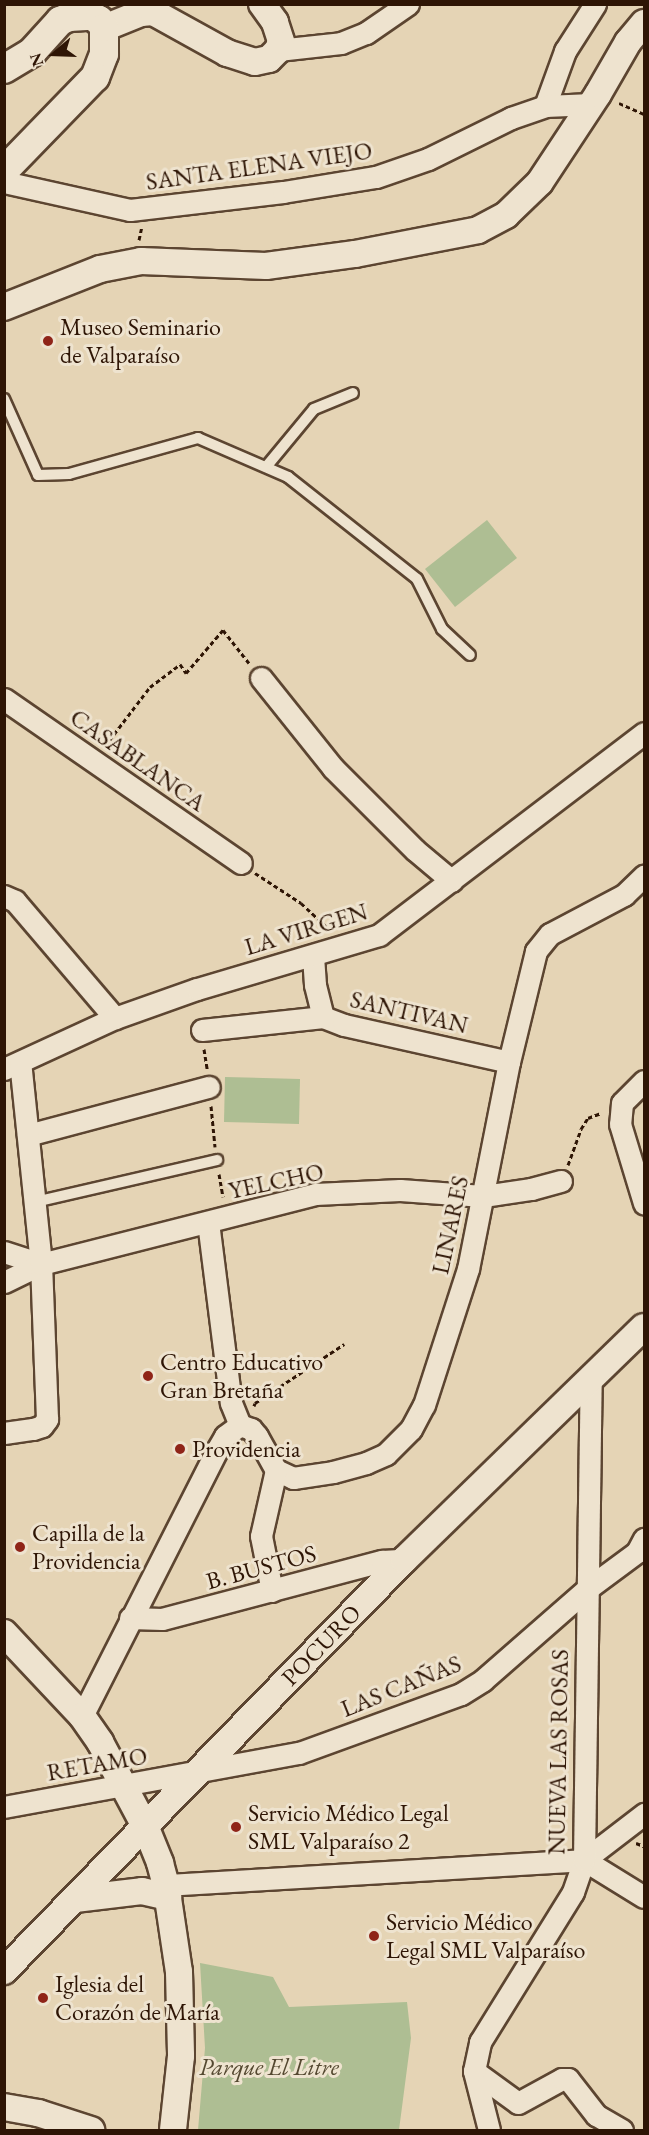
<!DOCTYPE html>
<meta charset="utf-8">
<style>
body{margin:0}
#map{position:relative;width:649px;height:2135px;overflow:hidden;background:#e5d4b5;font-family:"EB Garamond",serif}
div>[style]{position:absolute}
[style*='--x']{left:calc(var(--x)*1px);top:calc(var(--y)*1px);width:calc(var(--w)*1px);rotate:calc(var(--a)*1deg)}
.green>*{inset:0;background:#aebe93}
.path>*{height:3px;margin-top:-1.5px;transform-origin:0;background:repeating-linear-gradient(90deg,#2e1505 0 4.5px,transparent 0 7.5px)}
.roads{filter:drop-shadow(2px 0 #5c4531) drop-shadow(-2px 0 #5c4531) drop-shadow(0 2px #5c4531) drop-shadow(0 -2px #5c4531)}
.service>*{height:10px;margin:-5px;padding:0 5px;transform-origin:5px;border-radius:5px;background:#eee3cf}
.minor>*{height:21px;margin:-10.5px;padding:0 10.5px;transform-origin:10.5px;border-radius:10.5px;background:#eee3cf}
.tertiary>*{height:26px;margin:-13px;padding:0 13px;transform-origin:13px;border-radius:13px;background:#eee3cf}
.secondary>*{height:28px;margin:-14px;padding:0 14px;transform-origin:14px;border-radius:14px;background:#eee3cf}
.dots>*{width:16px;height:16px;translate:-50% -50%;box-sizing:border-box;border:3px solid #eee3cf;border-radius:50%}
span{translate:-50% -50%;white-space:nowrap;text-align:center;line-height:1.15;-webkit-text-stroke:6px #eee3cf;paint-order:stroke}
.street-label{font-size:24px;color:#2e1505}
.poi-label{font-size:24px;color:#2e1505}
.left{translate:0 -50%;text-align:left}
.park-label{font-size:24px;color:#544830;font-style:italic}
.frame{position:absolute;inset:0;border:6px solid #2e1505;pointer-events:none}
.north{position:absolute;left:24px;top:24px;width:60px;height:60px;-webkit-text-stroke:4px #eee3cf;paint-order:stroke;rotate:251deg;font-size:16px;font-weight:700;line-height:24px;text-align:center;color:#2e1505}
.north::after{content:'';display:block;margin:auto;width:21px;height:27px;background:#2e1505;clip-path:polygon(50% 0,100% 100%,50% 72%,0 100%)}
</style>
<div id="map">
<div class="green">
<i style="clip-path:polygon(487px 520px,517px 558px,455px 607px,425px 569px)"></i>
<i style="clip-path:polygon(225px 1077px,300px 1079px,299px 1124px,224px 1122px)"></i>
<i style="clip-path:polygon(200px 1963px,273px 1977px,289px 2007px,407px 2002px,411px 2038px,399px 2130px,198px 2130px,205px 2048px)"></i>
</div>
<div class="path">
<i style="--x:619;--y:103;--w:27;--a:24"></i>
<i style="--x:139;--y:240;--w:14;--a:-78"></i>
<i style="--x:105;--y:746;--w:74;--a:-52.7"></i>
<i style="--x:150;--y:687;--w:38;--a:-37"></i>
<i style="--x:180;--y:664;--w:11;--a:56"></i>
<i style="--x:186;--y:673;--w:57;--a:-49.3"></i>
<i style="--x:223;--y:630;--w:42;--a:51.8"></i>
<i style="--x:255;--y:873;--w:55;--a:33.1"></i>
<i style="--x:301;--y:903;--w:41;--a:43"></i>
<i style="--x:204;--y:1049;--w:20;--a:81"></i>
<i style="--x:211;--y:1106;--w:41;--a:84.4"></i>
<i style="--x:568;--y:1165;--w:38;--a:-70"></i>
<i style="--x:581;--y:1129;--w:13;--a:-58"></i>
<i style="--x:588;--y:1118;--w:14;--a:-21"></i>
<i style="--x:219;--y:1174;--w:23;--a:80"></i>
<i style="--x:254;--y:1406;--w:3;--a:-72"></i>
<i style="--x:255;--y:1403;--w:107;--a:-33.5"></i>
<i style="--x:636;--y:1843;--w:9;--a:21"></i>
</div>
<div class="roads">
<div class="service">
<i style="--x:4;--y:399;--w:83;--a:65.9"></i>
<i style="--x:38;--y:475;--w:31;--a:-2"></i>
<i style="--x:69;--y:474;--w:134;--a:-15.6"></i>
<i style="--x:198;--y:438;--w:98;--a:23.4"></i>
<i style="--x:288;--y:477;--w:164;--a:38.3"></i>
<i style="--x:417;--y:579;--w:56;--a:63.4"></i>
<i style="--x:442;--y:629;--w:38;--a:43"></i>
<i style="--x:266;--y:467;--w:75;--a:-50.4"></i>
<i style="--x:314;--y:409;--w:42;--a:-22.3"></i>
<i style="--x:35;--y:1202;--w:187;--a:-13"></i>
</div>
<div class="minor">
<i style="--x:278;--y:50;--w:63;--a:-6.3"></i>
<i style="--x:341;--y:43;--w:27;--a:-22"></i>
<i style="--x:366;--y:33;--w:51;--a:-34.6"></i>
<i style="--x:545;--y:106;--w:59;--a:-70"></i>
<i style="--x:565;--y:51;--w:56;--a:-57.4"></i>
<i style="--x:4;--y:182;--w:129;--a:12.5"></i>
<i style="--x:130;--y:210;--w:154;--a:-6.7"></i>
<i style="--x:283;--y:192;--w:94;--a:-9.2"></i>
<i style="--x:376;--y:177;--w:55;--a:-19.1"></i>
<i style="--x:428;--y:159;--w:93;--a:-26.3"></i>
<i style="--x:511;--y:118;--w:36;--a:-19"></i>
<i style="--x:545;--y:106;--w:47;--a:-2.4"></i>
<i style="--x:261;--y:678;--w:115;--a:51.3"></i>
<i style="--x:333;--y:768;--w:116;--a:45"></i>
<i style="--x:415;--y:850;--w:48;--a:40"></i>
<i style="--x:4;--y:699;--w:288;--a:34.7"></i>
<i style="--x:4;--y:896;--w:12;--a:24"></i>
<i style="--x:15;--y:901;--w:154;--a:49.5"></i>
<i style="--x:313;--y:956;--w:29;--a:86"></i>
<i style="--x:315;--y:985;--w:33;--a:76"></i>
<i style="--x:323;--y:1017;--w:22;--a:21"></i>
<i style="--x:344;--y:1025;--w:169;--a:12.6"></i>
<i style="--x:202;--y:1030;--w:122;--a:-6.1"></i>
<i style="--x:4;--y:1069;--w:122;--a:-24.7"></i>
<i style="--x:115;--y:1018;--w:87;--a:-19.5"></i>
<i style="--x:197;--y:989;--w:190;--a:-16.5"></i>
<i style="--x:379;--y:935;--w:333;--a:-37.3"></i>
<i style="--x:644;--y:1081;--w:31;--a:135"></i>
<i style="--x:622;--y:1103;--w:21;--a:95"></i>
<i style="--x:620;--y:1124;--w:83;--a:73.1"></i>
<i style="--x:28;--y:1135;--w:187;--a:-14.9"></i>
<i style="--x:208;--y:1222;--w:182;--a:82.8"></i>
<i style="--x:231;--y:1403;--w:24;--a:68"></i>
<i style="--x:4;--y:1252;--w:39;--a:18"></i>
<i style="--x:4;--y:1282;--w:41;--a:-25.9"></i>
<i style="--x:41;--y:1264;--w:283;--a:-14.3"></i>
<i style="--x:315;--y:1194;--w:85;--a:-2.7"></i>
<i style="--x:400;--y:1190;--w:83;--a:4.1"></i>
<i style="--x:483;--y:1196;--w:49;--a:-8.3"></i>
<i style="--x:531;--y:1189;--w:31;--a:-15"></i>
<i style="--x:240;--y:1425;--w:12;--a:20"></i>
<i style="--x:251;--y:1429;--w:9;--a:49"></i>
<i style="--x:257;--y:1436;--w:39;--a:61"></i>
<i style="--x:276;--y:1470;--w:19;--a:25"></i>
<i style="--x:293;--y:1478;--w:40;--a:-8.5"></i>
<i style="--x:333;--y:1472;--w:34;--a:-15"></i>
<i style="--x:366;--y:1463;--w:22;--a:-24"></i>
<i style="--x:386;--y:1454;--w:35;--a:-45"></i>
<i style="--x:411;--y:1429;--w:27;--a:-62"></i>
<i style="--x:424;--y:1405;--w:143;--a:-72.1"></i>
<i style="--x:468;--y:1269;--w:211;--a:-78.8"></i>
<i style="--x:509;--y:1062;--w:114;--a:-76.3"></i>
<i style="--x:536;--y:951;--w:22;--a:-51"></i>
<i style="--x:550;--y:934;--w:84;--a:-27.8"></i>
<i style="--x:624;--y:895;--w:28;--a:-44"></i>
<i style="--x:4;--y:1433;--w:29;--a:-8"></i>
<i style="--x:33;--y:1429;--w:9;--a:-18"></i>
<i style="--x:42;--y:1426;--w:9;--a:-54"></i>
<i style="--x:47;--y:1419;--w:155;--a:-92.2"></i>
<i style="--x:41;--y:1264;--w:203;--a:-95.9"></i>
<i style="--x:272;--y:1591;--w:56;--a:-101.3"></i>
<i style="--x:261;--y:1536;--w:68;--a:-77.2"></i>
<i style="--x:130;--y:1618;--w:32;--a:2"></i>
<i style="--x:162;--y:1619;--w:228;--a:-14.8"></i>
<i style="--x:382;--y:1561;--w:22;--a:-3"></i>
<i style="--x:82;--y:1716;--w:298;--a:-63.1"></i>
<i style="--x:217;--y:1450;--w:16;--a:-60"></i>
<i style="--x:225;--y:1436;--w:19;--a:-36"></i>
<i style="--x:4;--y:1807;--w:300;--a:-10.4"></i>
<i style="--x:299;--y:1753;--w:172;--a:-20"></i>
<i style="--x:461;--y:1694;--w:26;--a:-32"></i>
<i style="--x:483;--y:1680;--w:138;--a:-41.2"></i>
<i style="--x:587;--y:1589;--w:62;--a:-36.5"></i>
<i style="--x:637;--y:1552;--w:15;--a:-62"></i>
<i style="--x:584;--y:1860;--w:76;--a:-37.5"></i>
<i style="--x:584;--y:1860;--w:70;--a:31.7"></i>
<i style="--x:166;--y:1885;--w:419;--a:-3.4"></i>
<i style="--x:474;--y:2071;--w:54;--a:36"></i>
<i style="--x:518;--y:2103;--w:50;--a:-28.6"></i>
<i style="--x:562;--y:2079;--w:6;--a:0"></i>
<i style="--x:568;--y:2079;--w:46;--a:52.1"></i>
<i style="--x:596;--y:2115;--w:30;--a:30"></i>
<i style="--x:489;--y:2130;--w:61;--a:-104.3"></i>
<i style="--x:474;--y:2071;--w:30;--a:-78"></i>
<i style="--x:480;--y:2042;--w:176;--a:-58.2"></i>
<i style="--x:573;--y:1892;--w:34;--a:-71"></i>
<i style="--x:584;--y:1860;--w:479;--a:-89.2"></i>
</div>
<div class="tertiary">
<i style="--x:104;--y:28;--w:40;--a:-22"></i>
<i style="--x:141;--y:13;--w:12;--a:-5"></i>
<i style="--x:153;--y:12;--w:85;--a:29"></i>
<i style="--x:227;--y:53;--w:29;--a:18"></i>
<i style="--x:255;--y:62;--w:14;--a:-12"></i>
<i style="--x:269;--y:59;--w:13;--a:-45"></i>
<i style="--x:278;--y:50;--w:9;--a:-72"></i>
<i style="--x:281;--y:41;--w:20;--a:-108"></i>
<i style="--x:275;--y:22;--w:22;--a:-126"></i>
<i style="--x:4;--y:307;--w:103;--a:-21.6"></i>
<i style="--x:100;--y:269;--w:42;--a:-11"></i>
<i style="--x:141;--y:261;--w:125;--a:2.3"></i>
<i style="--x:266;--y:266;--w:90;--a:-7.7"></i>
<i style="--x:355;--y:254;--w:125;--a:-11"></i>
<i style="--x:478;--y:230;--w:32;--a:-28"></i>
<i style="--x:506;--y:215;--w:47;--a:-44.1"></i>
<i style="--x:540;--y:182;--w:105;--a:-56.6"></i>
<i style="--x:598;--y:94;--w:60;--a:-60"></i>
<i style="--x:628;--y:42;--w:25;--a:-50"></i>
<i style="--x:4;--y:1633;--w:114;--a:46.8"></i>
<i style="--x:82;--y:1716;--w:32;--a:55"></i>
<i style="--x:100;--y:1742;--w:98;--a:61.9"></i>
<i style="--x:146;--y:1828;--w:38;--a:68"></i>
<i style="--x:160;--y:1863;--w:23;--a:75"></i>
<i style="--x:166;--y:1885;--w:88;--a:81.5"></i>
<i style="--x:179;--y:1972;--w:84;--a:88.6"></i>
<i style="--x:181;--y:2056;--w:74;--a:96.2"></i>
<i style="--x:75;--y:1899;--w:67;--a:-6.8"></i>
<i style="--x:142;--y:1891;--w:27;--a:13"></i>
<i style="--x:4;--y:1971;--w:574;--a:-45.78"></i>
<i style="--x:404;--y:1560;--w:334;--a:-44.2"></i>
<i style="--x:4;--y:2107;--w:35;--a:10"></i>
<i style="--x:38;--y:2113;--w:56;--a:17.8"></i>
</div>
<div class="secondary">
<i style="--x:4;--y:69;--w:33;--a:-31"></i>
<i style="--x:32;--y:52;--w:42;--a:-47.9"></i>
<i style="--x:60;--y:21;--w:10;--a:-24"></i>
<i style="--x:69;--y:17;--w:22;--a:-3"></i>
<i style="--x:91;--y:16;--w:9;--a:27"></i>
<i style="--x:99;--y:20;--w:9;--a:58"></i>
<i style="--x:104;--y:28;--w:26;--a:90"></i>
<i style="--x:104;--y:54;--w:25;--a:111"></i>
<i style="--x:95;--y:77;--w:131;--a:134.1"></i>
</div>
</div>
<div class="dots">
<i style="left:48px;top:341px;background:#8f2418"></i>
<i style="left:148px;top:1376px;background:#8f2418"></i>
<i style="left:180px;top:1449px;background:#8f2418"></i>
<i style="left:20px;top:1547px;background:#8f2418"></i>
<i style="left:236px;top:1827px;background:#8f2418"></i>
<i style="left:374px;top:1936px;background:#8f2418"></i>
<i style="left:43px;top:1998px;background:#8f2418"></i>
</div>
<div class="street-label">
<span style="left:259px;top:166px;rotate:-8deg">SANTA ELENA VIEJO</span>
<span style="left:138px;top:760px;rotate:35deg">CASABLANCA</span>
<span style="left:306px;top:929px;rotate:-17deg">LA VIRGEN</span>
<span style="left:409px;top:1012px;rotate:13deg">SANTIVAN</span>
<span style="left:276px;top:1181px;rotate:-12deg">YELCHO</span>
<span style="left:450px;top:1225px;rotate:-78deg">LINARES</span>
<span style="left:261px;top:1567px;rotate:-15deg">B. BUSTOS</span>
<span style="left:321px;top:1645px;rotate:-46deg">POCURO</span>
<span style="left:401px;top:1686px;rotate:-22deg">LAS CAÑAS</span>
<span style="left:558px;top:1752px;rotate:-89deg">NUEVA LAS ROSAS</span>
<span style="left:97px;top:1764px;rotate:-10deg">RETAMO</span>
</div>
<div class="poi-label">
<span class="left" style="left:60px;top:341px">Museo Seminario<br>de Valparaíso</span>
<span class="left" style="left:160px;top:1376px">Centro Educativo<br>Gran Bretaña</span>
<span class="left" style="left:192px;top:1449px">Providencia</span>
<span class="left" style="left:32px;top:1547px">Capilla de la<br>Providencia</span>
<span class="left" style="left:248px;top:1827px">Servicio Médico Legal<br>SML Valparaíso 2</span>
<span class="left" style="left:386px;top:1936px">Servicio Médico<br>Legal SML Valparaíso</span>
<span class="left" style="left:55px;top:1998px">Iglesia del<br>Corazón de María</span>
</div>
<div class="park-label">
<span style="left:269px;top:2067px">Parque El Litre</span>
</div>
<div class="frame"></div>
<div class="north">N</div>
</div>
